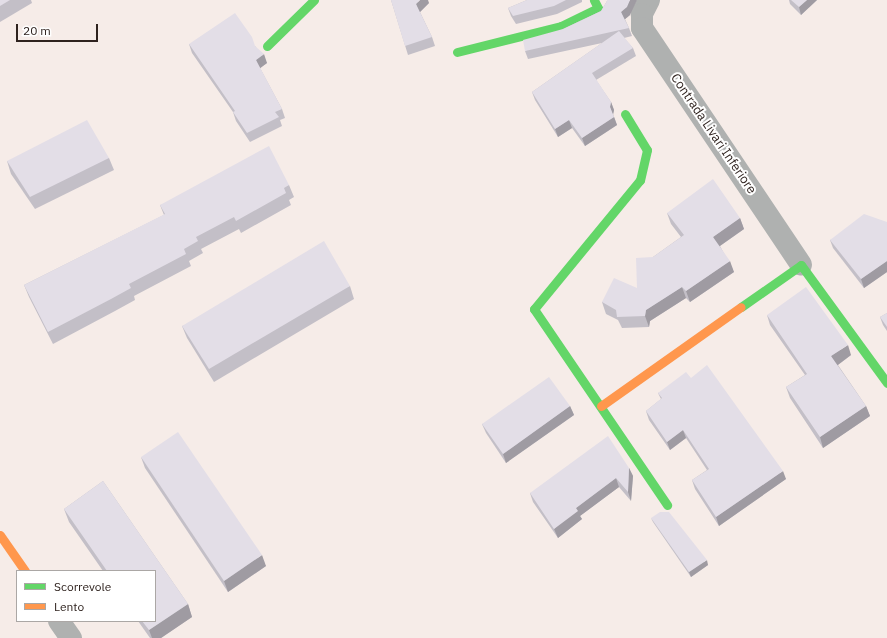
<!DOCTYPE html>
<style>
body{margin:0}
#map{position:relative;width:887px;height:638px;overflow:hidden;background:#f6ece8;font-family:"IBM Plex Sans",sans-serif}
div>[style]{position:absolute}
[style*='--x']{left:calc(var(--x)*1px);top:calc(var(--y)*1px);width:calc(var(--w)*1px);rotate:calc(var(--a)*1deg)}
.street>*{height:22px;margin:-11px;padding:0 11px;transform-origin:11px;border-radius:11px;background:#afb1b0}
.fast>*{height:9px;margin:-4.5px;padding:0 4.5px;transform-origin:4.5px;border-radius:4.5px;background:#63d668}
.slow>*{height:9px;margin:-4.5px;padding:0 4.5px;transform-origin:4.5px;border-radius:4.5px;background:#ff974d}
.wall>*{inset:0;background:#c3bfc7}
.shaded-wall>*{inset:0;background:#9f9ba2}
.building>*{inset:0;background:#e3dee7}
span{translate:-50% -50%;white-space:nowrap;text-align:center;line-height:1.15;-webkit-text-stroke:4px #fff;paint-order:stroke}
.street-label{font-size:13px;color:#2e221e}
.legend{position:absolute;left:16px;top:570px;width:140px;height:52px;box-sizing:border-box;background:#fff;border:1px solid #aba7a5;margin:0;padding:5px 7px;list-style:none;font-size:12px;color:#2e221e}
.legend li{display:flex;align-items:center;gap:8px;height:20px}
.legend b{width:20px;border:1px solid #aba7a5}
.scale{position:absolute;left:16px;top:24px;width:82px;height:18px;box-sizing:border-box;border:2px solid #2e221e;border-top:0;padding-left:5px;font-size:12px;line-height:14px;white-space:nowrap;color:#2e221e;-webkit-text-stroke:3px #fff;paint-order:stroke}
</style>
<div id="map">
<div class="street">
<i style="--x:649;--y:0;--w:16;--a:117"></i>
<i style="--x:642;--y:14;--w:14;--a:90"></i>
<i style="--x:642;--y:28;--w:285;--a:56.1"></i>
<i style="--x:59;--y:621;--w:21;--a:55"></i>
</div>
<div class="fast">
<i style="--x:267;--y:46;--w:66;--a:-44.4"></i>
<i style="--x:457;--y:52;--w:107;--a:-14"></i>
<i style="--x:561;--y:26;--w:41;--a:-25.9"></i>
<i style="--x:598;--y:8;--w:9;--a:-117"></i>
<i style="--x:625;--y:114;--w:42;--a:58.6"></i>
<i style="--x:647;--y:150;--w:31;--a:103"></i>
<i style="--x:640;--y:180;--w:167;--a:129.4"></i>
<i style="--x:534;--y:309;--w:237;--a:55.8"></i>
<i style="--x:741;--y:307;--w:73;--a:-35"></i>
<i style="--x:801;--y:265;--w:146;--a:53.9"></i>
</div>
<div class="slow">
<i style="--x:601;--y:406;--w:171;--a:-35.3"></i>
<i style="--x:0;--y:535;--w:44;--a:55.2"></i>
</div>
<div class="wall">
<i style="clip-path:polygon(0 0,31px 0,32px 3px,0 22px)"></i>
<i style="clip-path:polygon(391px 0,429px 3px,420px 12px,432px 37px,435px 46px,408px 55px)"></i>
<i style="clip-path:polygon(527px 0,582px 0,582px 2px,557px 14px,516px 24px,511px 16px,508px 8px)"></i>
<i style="clip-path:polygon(789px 0,817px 0,801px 15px,790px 4px)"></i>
<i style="clip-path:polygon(607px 1px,630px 15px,625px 19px,629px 28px,632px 36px,624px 38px,633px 48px,636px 56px,596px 80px,611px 102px,614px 110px,613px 114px,617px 125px,585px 146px,572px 128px,558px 137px,535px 100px,532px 92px,602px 43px,528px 59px,525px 51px,563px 29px,601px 11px)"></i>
<i style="clip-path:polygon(189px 44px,255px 46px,267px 63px,260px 68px,282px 109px,285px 118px,280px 120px,282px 126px,250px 142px,236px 121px,233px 112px,192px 53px)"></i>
<i style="clip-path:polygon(109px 158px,114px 170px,35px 209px,11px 174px,7px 161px)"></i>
<i style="clip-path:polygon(289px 185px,294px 197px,289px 200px,291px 205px,241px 233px,239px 229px,201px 249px,203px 253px,189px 261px,191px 266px,134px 296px,135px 300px,115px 311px,53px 344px,29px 297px,24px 285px,164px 215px,160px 205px)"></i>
<i style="clip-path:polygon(667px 213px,740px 218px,744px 229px,720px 246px,734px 272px,690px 302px,686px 298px,650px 321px,649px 327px,622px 328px,618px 320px,606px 314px,602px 302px,637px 288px,653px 257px,681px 237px,671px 224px)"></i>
<i style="clip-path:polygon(887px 222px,887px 272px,864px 288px,833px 248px,830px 240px)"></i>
<i style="clip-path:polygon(350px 286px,354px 299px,214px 382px,187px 338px,182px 326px)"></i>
<i style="clip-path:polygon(887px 313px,887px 331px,883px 325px,880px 317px)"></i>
<i style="clip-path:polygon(767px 315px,851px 355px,838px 365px,866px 406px,870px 416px,823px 448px,790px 398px,786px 387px,805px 375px,770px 325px)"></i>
<i style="clip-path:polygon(691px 378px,786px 479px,719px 526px,695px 489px,692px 480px,707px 470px,686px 438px,670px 450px,649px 420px,646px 411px,661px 399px,658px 393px)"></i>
<i style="clip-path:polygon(570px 406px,574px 415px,506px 463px,486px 433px,482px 424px)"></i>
<i style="clip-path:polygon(141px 457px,266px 566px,228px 592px,145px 468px)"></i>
<i style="clip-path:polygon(629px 468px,633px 476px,631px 501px,619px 487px,580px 516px,582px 519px,558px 538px,533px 502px,530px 493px)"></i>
<i style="clip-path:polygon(103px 481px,188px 604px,192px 617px,161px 638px,150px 638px,138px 621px,155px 621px,155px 571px,103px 571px,69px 522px,64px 509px)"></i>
<i style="clip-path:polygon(651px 518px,708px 565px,691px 577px,653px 522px)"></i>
</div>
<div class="shaded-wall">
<i style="clip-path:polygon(420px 0,428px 0,429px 3px,419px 13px,416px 4px)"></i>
<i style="clip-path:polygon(630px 0,637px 0,630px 15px,624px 20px,621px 12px)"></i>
<i style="clip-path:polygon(807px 0,817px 0,801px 15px,799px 7px)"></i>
<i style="clip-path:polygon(264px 54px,267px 63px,259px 69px,256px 60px)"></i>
<i style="clip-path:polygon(611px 102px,614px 110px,613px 115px,610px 107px)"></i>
<i style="clip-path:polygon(614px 117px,617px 125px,585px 146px,582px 138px)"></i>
<i style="clip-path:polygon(569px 120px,572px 128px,558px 137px,555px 129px)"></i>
<i style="clip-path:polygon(740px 218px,744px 229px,717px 248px,713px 237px)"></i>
<i style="clip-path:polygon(730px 261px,734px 272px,690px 302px,686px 291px)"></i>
<i style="clip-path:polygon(887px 261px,887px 272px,864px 288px,861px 279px)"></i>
<i style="clip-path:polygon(682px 287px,686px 298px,650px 321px,649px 327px,645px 316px,646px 310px)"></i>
<i style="clip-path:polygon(848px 345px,851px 355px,835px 367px,831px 356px)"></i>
<i style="clip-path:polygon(570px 406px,574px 415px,506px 463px,503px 454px)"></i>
<i style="clip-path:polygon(866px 406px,870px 416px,823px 448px,820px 437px)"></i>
<i style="clip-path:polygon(683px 430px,686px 438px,670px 450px,667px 442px)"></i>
<i style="clip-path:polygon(629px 468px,633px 476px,631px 501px,628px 492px)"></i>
<i style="clip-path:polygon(783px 471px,786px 479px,719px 526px,716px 517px)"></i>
<i style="clip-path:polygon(616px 478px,619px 487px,580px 516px,582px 519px,558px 538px,554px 529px,576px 508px)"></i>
<i style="clip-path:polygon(262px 555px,266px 566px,228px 592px,224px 581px)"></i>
<i style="clip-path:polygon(707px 560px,708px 565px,691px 577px,689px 572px)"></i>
<i style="clip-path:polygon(188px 604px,192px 617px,161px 638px,152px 638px,149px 630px)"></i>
</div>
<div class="building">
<i style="clip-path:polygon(0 0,10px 0,0 6px)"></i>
<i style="clip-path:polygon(391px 0,420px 0,416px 4px,432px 37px,405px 46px)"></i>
<i style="clip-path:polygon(527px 0,566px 0,554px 6px,513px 16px,508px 8px)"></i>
<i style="clip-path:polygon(607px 0,630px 0,627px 7px,621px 12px,629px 28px,525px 51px,523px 40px,563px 29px,601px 11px,607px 1px)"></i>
<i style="clip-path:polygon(791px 0,807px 0,799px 7px)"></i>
<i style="clip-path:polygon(235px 13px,252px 37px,255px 46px,264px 54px,256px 60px,282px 109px,275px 112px,279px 117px,247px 133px,233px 112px,235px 111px,189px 44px)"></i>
<i style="clip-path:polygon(619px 31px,633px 48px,592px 73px,611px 102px,610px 107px,614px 117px,582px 138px,569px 120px,555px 129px,532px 92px)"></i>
<i style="clip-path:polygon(87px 120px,109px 158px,30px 197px,7px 161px)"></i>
<i style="clip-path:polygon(269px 146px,289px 185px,284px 188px,286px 193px,236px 221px,234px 217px,196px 237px,198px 241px,184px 249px,186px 254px,129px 284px,131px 288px,111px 299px,48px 332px,24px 285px,165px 214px,160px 205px)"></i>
<i style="clip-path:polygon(713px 179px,740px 218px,713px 237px,730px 261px,686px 291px,682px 287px,646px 310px,645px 316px,617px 317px,616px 310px,602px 302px,614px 278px,637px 288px,636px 258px,653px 257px,684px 235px,667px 213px)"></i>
<i style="clip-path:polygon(864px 214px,887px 222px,887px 261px,861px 279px,830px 240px)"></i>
<i style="clip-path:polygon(324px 241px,350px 286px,209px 369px,182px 326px)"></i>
<i style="clip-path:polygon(806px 287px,848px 345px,831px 356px,866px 406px,820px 437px,786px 387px,807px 374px,767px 315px)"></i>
<i style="clip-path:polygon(887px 313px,887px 327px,880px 317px)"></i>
<i style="clip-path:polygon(707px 365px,783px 471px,716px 517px,692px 480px,709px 469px,683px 430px,667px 442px,646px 411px,662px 398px,658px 393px,686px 372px,691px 378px)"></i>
<i style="clip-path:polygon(549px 377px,570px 406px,503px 454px,482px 424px)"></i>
<i style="clip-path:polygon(178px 432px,262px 555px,224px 581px,141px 457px)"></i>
<i style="clip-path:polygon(608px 436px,629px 468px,628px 492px,616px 478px,576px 508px,578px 511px,554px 529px,530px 493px)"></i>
<i style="clip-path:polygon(103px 481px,188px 604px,149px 630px,142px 621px,155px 621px,155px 571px,107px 571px,64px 509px)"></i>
<i style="clip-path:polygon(660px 512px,669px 512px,707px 560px,689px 572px,651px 518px)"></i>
</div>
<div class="street-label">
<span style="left:713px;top:134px;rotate:56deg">Contrada Livari Inferiore</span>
</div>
<ul class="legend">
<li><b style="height:5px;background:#63d668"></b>Scorrevole</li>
<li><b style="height:5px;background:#ff974d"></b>Lento</li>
</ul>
<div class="scale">20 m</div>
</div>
